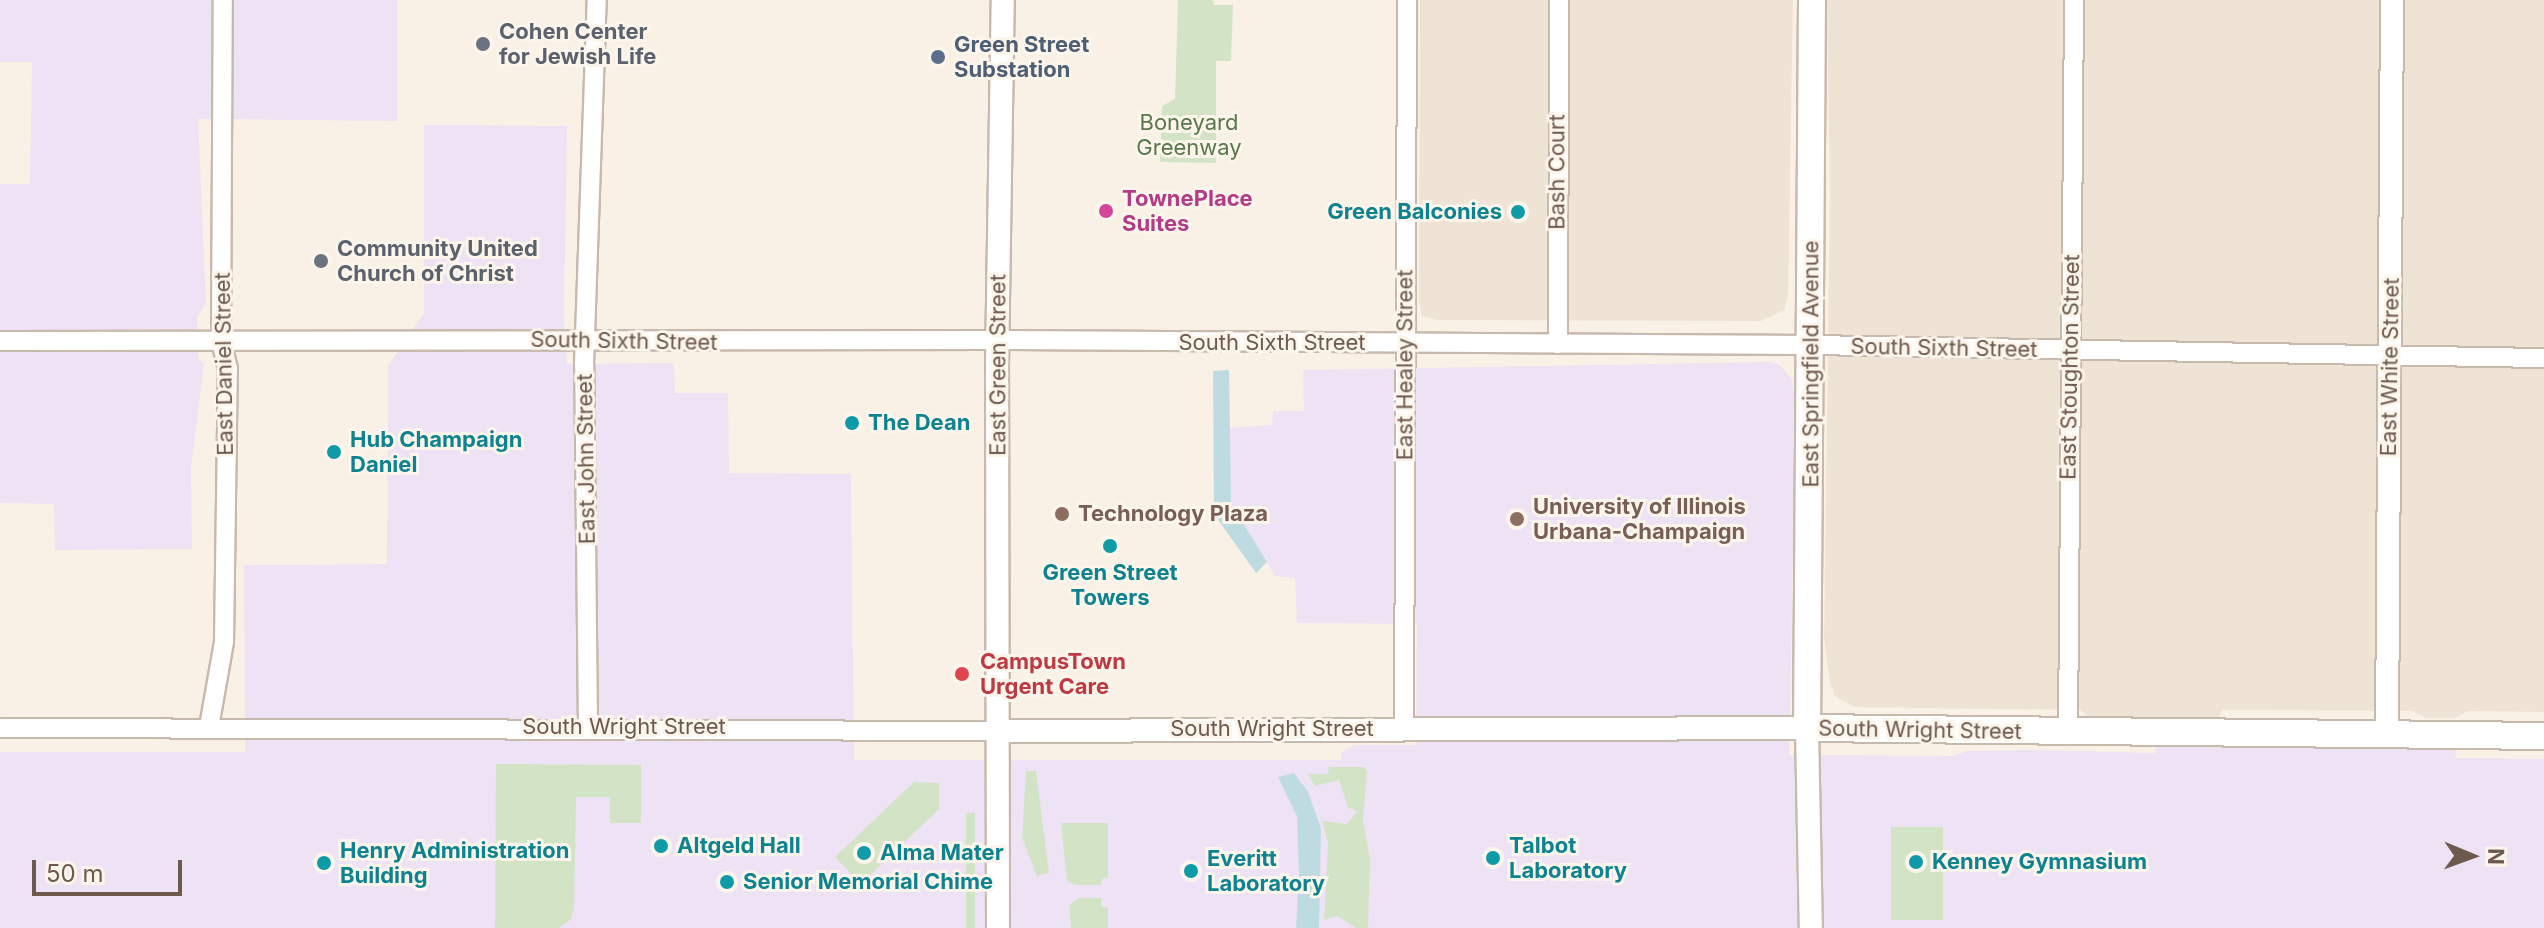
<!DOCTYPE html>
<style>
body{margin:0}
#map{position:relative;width:2544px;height:928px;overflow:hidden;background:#f9f1e5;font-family:Inter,sans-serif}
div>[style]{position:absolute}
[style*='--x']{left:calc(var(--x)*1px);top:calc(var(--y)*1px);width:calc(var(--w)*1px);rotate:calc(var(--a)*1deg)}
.residential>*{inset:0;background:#efe3d5}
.education>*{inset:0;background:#eee2f5}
.green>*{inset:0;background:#d3e4c6}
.water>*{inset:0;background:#bddbe0}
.roads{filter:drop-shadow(2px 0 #c8b9ad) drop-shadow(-2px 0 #c8b9ad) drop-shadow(0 2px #c8b9ad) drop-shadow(0 -2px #c8b9ad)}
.minor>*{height:18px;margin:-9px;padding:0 9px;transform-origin:9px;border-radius:9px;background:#fff}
.tertiary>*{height:22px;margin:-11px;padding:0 11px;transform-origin:11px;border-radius:11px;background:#fff}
.secondary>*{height:26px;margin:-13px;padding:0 13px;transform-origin:13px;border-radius:13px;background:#fff}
.dots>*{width:22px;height:22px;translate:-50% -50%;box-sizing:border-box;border:4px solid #fcf5eb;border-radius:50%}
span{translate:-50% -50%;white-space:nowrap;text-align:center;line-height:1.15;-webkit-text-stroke:6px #fcf5eb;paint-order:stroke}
.worship-label{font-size:22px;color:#5b616d;font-weight:700}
.left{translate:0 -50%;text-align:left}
.service-label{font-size:22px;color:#4e5e75;font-weight:700}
.park-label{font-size:22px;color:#59784b}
.street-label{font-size:22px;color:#6e594e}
.hotel-label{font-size:22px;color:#b23c85;font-weight:700}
.culture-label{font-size:22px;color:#0d838f;font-weight:700}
.right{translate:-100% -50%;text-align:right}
.education-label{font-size:22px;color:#785e54;font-weight:700}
.health-label{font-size:22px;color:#be3a42;font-weight:700}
.north{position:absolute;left:2432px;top:816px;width:80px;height:80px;-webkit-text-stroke:6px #fcf5eb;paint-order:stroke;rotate:91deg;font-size:22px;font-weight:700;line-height:32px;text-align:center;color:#6e594e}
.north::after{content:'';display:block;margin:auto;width:28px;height:36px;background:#6e594e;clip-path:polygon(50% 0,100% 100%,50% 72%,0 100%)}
.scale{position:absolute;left:32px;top:860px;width:150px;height:36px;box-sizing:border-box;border:4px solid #6e594e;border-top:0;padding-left:10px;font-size:24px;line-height:28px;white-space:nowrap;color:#6e594e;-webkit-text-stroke:6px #fcf5eb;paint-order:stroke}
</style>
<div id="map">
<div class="residential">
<i style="clip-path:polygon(1420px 0,1793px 0,1788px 297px,1784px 310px,1761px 321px,1437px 320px,1422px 316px,1419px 302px)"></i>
<i style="clip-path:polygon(1827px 0,2544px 0,2544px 712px,2468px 711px,2455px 718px,2426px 718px,2413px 711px,2222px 710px,2217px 720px,2092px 720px,2081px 710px,1854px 707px,1835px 696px,1830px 682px,1824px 639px,1830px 197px)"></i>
</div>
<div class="education">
<i style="clip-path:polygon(0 0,397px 0,397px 121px,198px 119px,206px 304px,197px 318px,198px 358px,204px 364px,191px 468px,192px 549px,55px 550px,54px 504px,0 503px,0 184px,30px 184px,32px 62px,0 62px)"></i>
<i style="clip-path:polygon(424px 125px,567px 126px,564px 314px,567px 364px,674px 363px,675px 393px,728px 393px,729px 473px,851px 474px,854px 760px,1341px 760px,1341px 753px,1354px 745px,1416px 745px,1417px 624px,1297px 623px,1295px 578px,1275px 576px,1231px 504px,1229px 428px,1272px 425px,1273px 411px,1304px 411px,1303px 370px,1770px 362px,1780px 365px,1792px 380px,1796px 407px,1789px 755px,1953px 756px,1967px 751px,2038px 750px,2155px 753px,2156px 744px,2368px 745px,2455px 749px,2456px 758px,2544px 759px,2544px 928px,0 928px,0 752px,245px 752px,244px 565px,387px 564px,388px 366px,424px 313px)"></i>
</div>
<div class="green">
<i style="clip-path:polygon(1178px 0,1213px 0,1214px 5px,1233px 5px,1231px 61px,1216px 61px,1216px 163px,1160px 162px,1162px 106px,1175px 99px)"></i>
<i style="clip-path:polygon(496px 764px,641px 765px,641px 823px,610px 823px,610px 797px,576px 797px,574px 910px,570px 920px,559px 928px,495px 928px)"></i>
<i style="clip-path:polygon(1329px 767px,1364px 767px,1367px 772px,1363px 819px,1370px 860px,1368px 928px,1356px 928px,1337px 916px,1324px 920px,1328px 843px,1322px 821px,1347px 824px,1357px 812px,1348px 807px,1339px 780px,1315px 786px,1308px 774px,1328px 774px)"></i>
<i style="clip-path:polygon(1026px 771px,1036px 771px,1049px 873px,1037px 876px,1022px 838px)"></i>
<i style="clip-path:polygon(914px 782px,939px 783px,939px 809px,861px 884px,835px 857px)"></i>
<i style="clip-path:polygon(966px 813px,975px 813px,975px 928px,966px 928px)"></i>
<i style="clip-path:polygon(1061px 823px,1108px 823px,1108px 878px,1102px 878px,1101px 885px,1076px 885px,1067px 881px)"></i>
<i style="clip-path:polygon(1891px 827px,1943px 827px,1943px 920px,1891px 920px)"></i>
<i style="clip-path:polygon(1078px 898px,1101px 898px,1101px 906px,1108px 908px,1108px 928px,1071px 928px,1069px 906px)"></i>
</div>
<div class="water">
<i style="clip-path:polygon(1229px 370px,1231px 504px,1267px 562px,1256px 573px,1214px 514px,1213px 371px)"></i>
<i style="clip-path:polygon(1294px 773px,1308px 792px,1321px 829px,1319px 928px,1296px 928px,1299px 876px,1297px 816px,1278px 777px)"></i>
</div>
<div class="roads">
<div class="minor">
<i style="--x:0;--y:341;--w:998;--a:-0.06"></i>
<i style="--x:998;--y:340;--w:813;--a:0.35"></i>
<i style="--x:1811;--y:345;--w:733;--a:1.02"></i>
<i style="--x:1558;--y:344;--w:344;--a:-89.8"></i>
<i style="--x:209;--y:727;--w:86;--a:-80"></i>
<i style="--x:224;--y:642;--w:273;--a:-89.2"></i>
<i style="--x:228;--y:369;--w:30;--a:-104"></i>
<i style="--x:221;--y:340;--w:340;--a:-89.7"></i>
<i style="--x:588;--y:727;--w:363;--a:-90.6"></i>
<i style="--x:584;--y:364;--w:364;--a:-88"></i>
<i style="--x:0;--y:728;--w:997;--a:0.17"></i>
<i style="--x:1404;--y:729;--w:729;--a:-89.76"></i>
<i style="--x:2068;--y:733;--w:733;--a:-89.53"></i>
</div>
<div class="tertiary">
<i style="--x:997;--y:731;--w:810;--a:-0.21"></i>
<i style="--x:1807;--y:728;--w:200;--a:88.9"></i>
<i style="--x:2387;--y:735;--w:735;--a:-89.61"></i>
<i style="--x:998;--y:928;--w:563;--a:-90.1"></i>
<i style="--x:997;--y:365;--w:365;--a:-89.1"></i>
</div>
<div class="secondary">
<i style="--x:1812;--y:0;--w:728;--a:90.39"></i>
<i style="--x:1807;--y:728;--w:737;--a:0.62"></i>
</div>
</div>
<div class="dots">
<i style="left:483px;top:44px;background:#6b7280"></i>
<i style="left:938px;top:57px;background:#5c6f8a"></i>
<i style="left:1106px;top:211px;background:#d1479c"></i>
<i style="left:1518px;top:212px;background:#0f9aa8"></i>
<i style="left:321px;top:261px;background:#6b7280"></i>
<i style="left:852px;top:423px;background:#0f9aa8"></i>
<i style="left:334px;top:452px;background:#0f9aa8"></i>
<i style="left:1062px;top:514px;background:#8d6e63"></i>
<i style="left:1517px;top:519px;background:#8d6e63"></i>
<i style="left:1110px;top:546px;background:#0f9aa8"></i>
<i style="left:962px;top:674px;background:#e0444e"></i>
<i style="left:661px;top:846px;background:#0f9aa8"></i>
<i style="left:864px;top:853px;background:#0f9aa8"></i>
<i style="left:1493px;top:858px;background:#0f9aa8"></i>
<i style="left:1916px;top:862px;background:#0f9aa8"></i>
<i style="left:324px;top:863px;background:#0f9aa8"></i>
<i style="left:1191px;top:871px;background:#0f9aa8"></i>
<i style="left:727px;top:882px;background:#0f9aa8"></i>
</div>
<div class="worship-label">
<span class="left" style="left:499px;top:44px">Cohen Center<br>for Jewish Life</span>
<span class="left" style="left:337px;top:261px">Community United<br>Church of Christ</span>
</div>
<div class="service-label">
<span class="left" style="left:954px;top:57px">Green Street<br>Substation</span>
</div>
<div class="park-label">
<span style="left:1189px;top:135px">Boneyard<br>Greenway</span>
</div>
<div class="street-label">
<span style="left:1557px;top:172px;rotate:-90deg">Bash Court</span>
<span style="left:624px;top:341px;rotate:1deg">South Sixth Street</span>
<span style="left:1272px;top:343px">South Sixth Street</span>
<span style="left:1944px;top:348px;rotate:1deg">South Sixth Street</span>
<span style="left:224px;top:364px;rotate:-91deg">East Daniel Street</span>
<span style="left:1811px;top:364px;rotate:-90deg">East Springfield Avenue</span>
<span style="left:998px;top:365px;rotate:-90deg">East Green Street</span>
<span style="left:1405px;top:365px;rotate:-90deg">East Healey Street</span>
<span style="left:2070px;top:367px;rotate:-89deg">East Stoughton Street</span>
<span style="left:2390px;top:367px;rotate:-89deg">East White Street</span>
<span style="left:586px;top:459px;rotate:-91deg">East John Street</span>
<span style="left:624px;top:727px">South Wright Street</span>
<span style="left:1272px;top:729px">South Wright Street</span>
<span style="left:1920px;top:730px;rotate:1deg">South Wright Street</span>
</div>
<div class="hotel-label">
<span class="left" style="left:1122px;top:211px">TownePlace<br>Suites</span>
</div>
<div class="culture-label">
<span class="right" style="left:1502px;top:212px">Green Balconies</span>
<span class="left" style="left:868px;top:423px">The Dean</span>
<span class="left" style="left:350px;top:452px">Hub Champaign<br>Daniel</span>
<span style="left:1110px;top:585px">Green Street<br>Towers</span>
<span class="left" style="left:1509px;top:858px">Talbot<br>Laboratory</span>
<span class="left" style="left:677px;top:846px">Altgeld Hall</span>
<span class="left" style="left:340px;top:863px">Henry Administration<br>Building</span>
<span class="left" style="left:880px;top:853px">Alma Mater</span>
<span class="left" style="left:1207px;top:871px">Everitt<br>Laboratory</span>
<span class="left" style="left:1932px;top:862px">Kenney Gymnasium</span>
<span class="left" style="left:743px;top:882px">Senior Memorial Chime</span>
</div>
<div class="education-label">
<span class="left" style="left:1533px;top:519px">University of Illinois<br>Urbana-Champaign</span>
<span class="left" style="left:1078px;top:514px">Technology Plaza</span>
</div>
<div class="health-label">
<span class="left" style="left:980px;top:674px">CampusTown<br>Urgent Care</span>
</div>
<div class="north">N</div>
<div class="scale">50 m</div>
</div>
